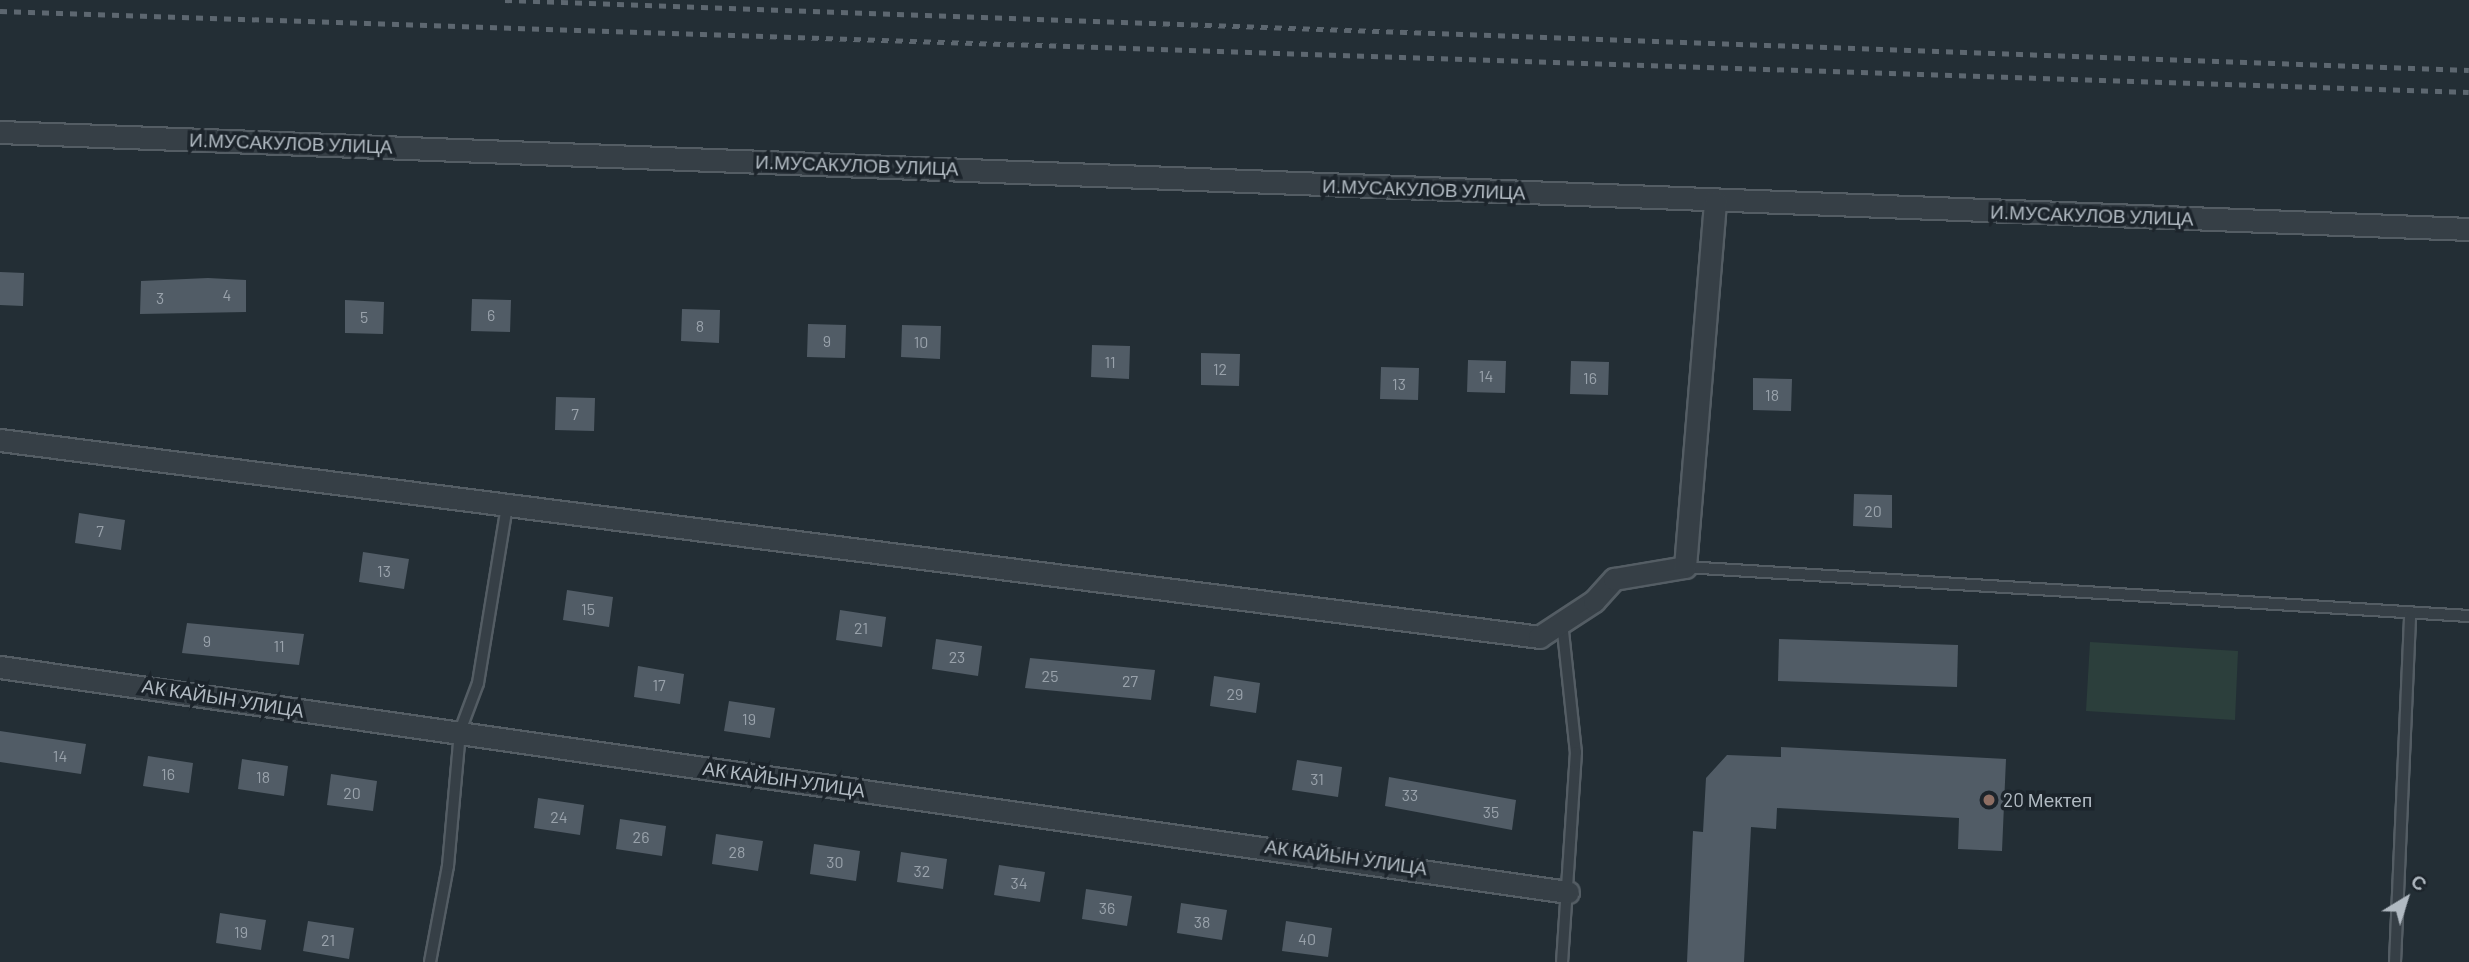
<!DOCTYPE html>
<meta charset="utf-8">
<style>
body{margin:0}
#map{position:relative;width:2469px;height:962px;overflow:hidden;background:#232e35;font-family:Barlow,sans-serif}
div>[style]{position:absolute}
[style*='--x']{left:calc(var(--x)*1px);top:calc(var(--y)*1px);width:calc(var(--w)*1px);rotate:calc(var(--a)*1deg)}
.green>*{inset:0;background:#2c3f3c}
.building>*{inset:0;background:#515c66}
.roads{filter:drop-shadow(2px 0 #545d64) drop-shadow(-2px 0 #545d64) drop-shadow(0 2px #545d64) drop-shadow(0 -2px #545d64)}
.service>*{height:10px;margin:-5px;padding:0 5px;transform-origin:5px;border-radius:5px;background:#363f46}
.minor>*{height:21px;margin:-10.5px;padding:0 10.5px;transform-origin:10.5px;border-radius:10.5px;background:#363f46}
.rail>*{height:5px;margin-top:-2.5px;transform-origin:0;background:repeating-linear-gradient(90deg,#5d6770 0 7px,transparent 0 14px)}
.dots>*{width:19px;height:19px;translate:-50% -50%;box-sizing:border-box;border:4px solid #1c242b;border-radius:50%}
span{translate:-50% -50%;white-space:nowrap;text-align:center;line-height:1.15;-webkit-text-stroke:7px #1c242b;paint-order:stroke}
.number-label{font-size:16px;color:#99a2ab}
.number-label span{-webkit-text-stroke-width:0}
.street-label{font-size:19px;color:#b1bac2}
.poi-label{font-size:19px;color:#b1bac2}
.left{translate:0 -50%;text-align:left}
.north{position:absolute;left:2371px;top:864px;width:70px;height:70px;-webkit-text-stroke:5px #1c242b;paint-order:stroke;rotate:38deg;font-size:19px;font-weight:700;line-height:28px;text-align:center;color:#b1bac2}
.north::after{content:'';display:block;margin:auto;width:24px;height:32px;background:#b1bac2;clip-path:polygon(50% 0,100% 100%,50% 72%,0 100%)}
</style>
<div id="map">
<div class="green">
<i style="clip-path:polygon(2090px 642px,2238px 651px,2235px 720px,2086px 711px)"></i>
</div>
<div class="building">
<i style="clip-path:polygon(0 272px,24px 273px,23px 306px,0 305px)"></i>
<i style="clip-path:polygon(208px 278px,246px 280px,246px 312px,140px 314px,141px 281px)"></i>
<i style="clip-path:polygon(472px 299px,511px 300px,510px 332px,471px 331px)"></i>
<i style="clip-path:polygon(345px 300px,384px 302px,383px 334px,345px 333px)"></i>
<i style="clip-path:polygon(682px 309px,720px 310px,719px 343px,681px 341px)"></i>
<i style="clip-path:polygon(808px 324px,846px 325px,845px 358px,807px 357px)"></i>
<i style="clip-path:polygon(902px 325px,941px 326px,940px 359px,901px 357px)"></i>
<i style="clip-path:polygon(1092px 345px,1130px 346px,1129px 379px,1091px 377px)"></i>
<i style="clip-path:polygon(1201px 353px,1240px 354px,1239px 386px,1201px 385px)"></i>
<i style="clip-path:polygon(1468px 360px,1506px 361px,1505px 393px,1467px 392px)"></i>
<i style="clip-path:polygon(1571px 361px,1609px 362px,1608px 395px,1570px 394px)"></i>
<i style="clip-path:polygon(1381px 367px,1419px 368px,1418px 400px,1380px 399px)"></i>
<i style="clip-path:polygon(1753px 378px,1792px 379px,1791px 411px,1753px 410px)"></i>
<i style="clip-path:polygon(556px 397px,595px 398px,594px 431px,555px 430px)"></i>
<i style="clip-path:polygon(1854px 494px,1892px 495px,1892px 528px,1853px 526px)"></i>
<i style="clip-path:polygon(79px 513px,125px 520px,121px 550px,75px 543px)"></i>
<i style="clip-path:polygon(363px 552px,409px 559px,404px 589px,359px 582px)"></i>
<i style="clip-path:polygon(567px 590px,613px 597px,609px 627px,563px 620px)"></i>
<i style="clip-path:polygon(840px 610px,886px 617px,882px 647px,836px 640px)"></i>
<i style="clip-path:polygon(187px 623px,304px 634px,299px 665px,182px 653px)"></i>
<i style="clip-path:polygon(936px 639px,982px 646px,978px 676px,932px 669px)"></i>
<i style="clip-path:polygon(1779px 639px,1958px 645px,1957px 687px,1778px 681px)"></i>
<i style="clip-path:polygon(1030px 658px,1155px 670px,1151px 700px,1025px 688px)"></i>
<i style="clip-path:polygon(638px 666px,684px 674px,680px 704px,634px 697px)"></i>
<i style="clip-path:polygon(1214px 676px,1260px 683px,1256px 713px,1210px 706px)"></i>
<i style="clip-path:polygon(729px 701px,775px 708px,770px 738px,724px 731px)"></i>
<i style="clip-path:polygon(0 731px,86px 744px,81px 774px,0 762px)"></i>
<i style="clip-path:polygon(1781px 747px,2006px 759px,2002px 851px,1958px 849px,1959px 818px,1777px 808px,1776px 829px,1751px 827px,1744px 962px,1687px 962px,1693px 831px,1703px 832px,1706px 778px,1727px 755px,1781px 757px)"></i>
<i style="clip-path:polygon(148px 756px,193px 763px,189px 793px,143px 786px)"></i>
<i style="clip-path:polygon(242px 759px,288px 766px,284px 796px,238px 789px)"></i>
<i style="clip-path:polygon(1297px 760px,1342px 767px,1338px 797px,1292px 790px)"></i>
<i style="clip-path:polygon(331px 774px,377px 781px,373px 811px,327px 805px)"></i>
<i style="clip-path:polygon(1389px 777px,1516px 800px,1512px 830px,1385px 806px)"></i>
<i style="clip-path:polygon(538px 798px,584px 805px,580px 835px,534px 828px)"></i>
<i style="clip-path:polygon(620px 819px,666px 826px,662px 856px,616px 849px)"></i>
<i style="clip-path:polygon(716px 834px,763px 841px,758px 871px,712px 864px)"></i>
<i style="clip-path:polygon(814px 844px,860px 851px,856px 881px,810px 874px)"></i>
<i style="clip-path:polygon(901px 852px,947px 859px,943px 889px,897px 882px)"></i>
<i style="clip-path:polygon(999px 865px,1045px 872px,1040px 902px,994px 895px)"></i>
<i style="clip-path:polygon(1086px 889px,1132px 896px,1127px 926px,1082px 919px)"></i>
<i style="clip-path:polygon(1181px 903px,1227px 910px,1222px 940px,1177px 933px)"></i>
<i style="clip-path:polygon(220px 913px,266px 920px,261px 950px,216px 943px)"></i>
<i style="clip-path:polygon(308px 921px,354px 928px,349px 959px,303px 951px)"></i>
<i style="clip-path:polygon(1286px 921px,1332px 928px,1328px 957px,1282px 951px)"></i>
</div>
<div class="roads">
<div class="service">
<i style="--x:1685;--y:567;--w:786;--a:3.58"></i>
<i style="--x:1562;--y:622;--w:131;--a:83.9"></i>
<i style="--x:1576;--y:752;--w:210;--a:93.8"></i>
<i style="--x:430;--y:962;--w:98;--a:-79.4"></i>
<i style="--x:448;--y:866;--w:136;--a:-84.9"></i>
<i style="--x:460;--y:731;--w:51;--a:-69.4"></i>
<i style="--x:478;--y:683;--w:180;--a:-80.7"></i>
<i style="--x:2395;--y:962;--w:350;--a:-87.5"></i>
</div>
<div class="minor">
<i style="--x:0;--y:132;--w:2471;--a:2.25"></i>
<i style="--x:0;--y:440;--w:1552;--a:7.29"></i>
<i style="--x:1539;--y:637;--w:66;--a:-33.2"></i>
<i style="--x:1594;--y:601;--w:30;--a:-48"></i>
<i style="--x:1614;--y:579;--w:72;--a:-9.6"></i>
<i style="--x:1685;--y:567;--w:366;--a:-85.3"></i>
<i style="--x:0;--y:667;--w:1584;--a:8.17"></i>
</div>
</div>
<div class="rail">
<i style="--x:505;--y:0;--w:1965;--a:2.04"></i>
<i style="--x:0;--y:11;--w:2470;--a:1.88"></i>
</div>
<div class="dots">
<i style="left:1989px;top:800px;background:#8d6e63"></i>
</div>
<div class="number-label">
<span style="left:227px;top:295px">4</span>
<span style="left:160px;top:298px">3</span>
<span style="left:491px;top:315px">6</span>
<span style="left:364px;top:317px">5</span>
<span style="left:700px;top:326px">8</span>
<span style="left:827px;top:341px">9</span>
<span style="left:921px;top:342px">10</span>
<span style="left:1110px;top:362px">11</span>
<span style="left:1220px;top:369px">12</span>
<span style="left:1486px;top:376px">14</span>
<span style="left:1590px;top:378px">16</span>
<span style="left:1399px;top:384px">13</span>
<span style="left:1772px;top:395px">18</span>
<span style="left:575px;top:414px">7</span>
<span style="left:1873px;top:511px">20</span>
<span style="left:100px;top:531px">7</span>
<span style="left:384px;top:571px">13</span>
<span style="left:588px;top:609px">15</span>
<span style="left:861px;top:628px">21</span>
<span style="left:207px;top:641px">9</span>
<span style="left:279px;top:646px">11</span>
<span style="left:957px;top:657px">23</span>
<span style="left:1050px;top:676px">25</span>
<span style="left:1130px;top:681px">27</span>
<span style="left:659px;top:685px">17</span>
<span style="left:1235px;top:694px">29</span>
<span style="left:749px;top:719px">19</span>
<span style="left:60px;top:756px">14</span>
<span style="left:168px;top:774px">16</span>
<span style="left:263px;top:777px">18</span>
<span style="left:1317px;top:779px">31</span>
<span style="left:352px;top:793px">20</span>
<span style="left:1410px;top:795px">33</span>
<span style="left:1491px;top:812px">35</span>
<span style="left:559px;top:817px">24</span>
<span style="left:641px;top:837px">26</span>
<span style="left:737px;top:852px">28</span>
<span style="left:835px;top:862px">30</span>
<span style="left:922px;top:871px">32</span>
<span style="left:1019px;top:883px">34</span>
<span style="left:1107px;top:908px">36</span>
<span style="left:1202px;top:922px">38</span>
<span style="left:241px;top:932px">19</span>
<span style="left:1307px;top:939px">40</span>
<span style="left:328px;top:940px">21</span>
</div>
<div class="street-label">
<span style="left:291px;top:143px;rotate:2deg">И.МУСАКУЛОВ УЛИЦА</span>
<span style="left:857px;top:165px;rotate:2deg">И.МУСАКУЛОВ УЛИЦА</span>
<span style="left:1424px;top:189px;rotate:2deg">И.МУСАКУЛОВ УЛИЦА</span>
<span style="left:2092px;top:215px;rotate:2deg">И.МУСАКУЛОВ УЛИЦА</span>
<span style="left:223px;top:698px;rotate:9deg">АК КАЙЫН УЛИЦА</span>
<span style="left:784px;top:779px;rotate:8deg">АК КАЙЫН УЛИЦА</span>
<span style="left:1346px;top:857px;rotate:8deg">АК КАЙЫН УЛИЦА</span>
</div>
<div class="poi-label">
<span class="left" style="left:2003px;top:800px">20 Мектеп</span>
</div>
<div class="north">С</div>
</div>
